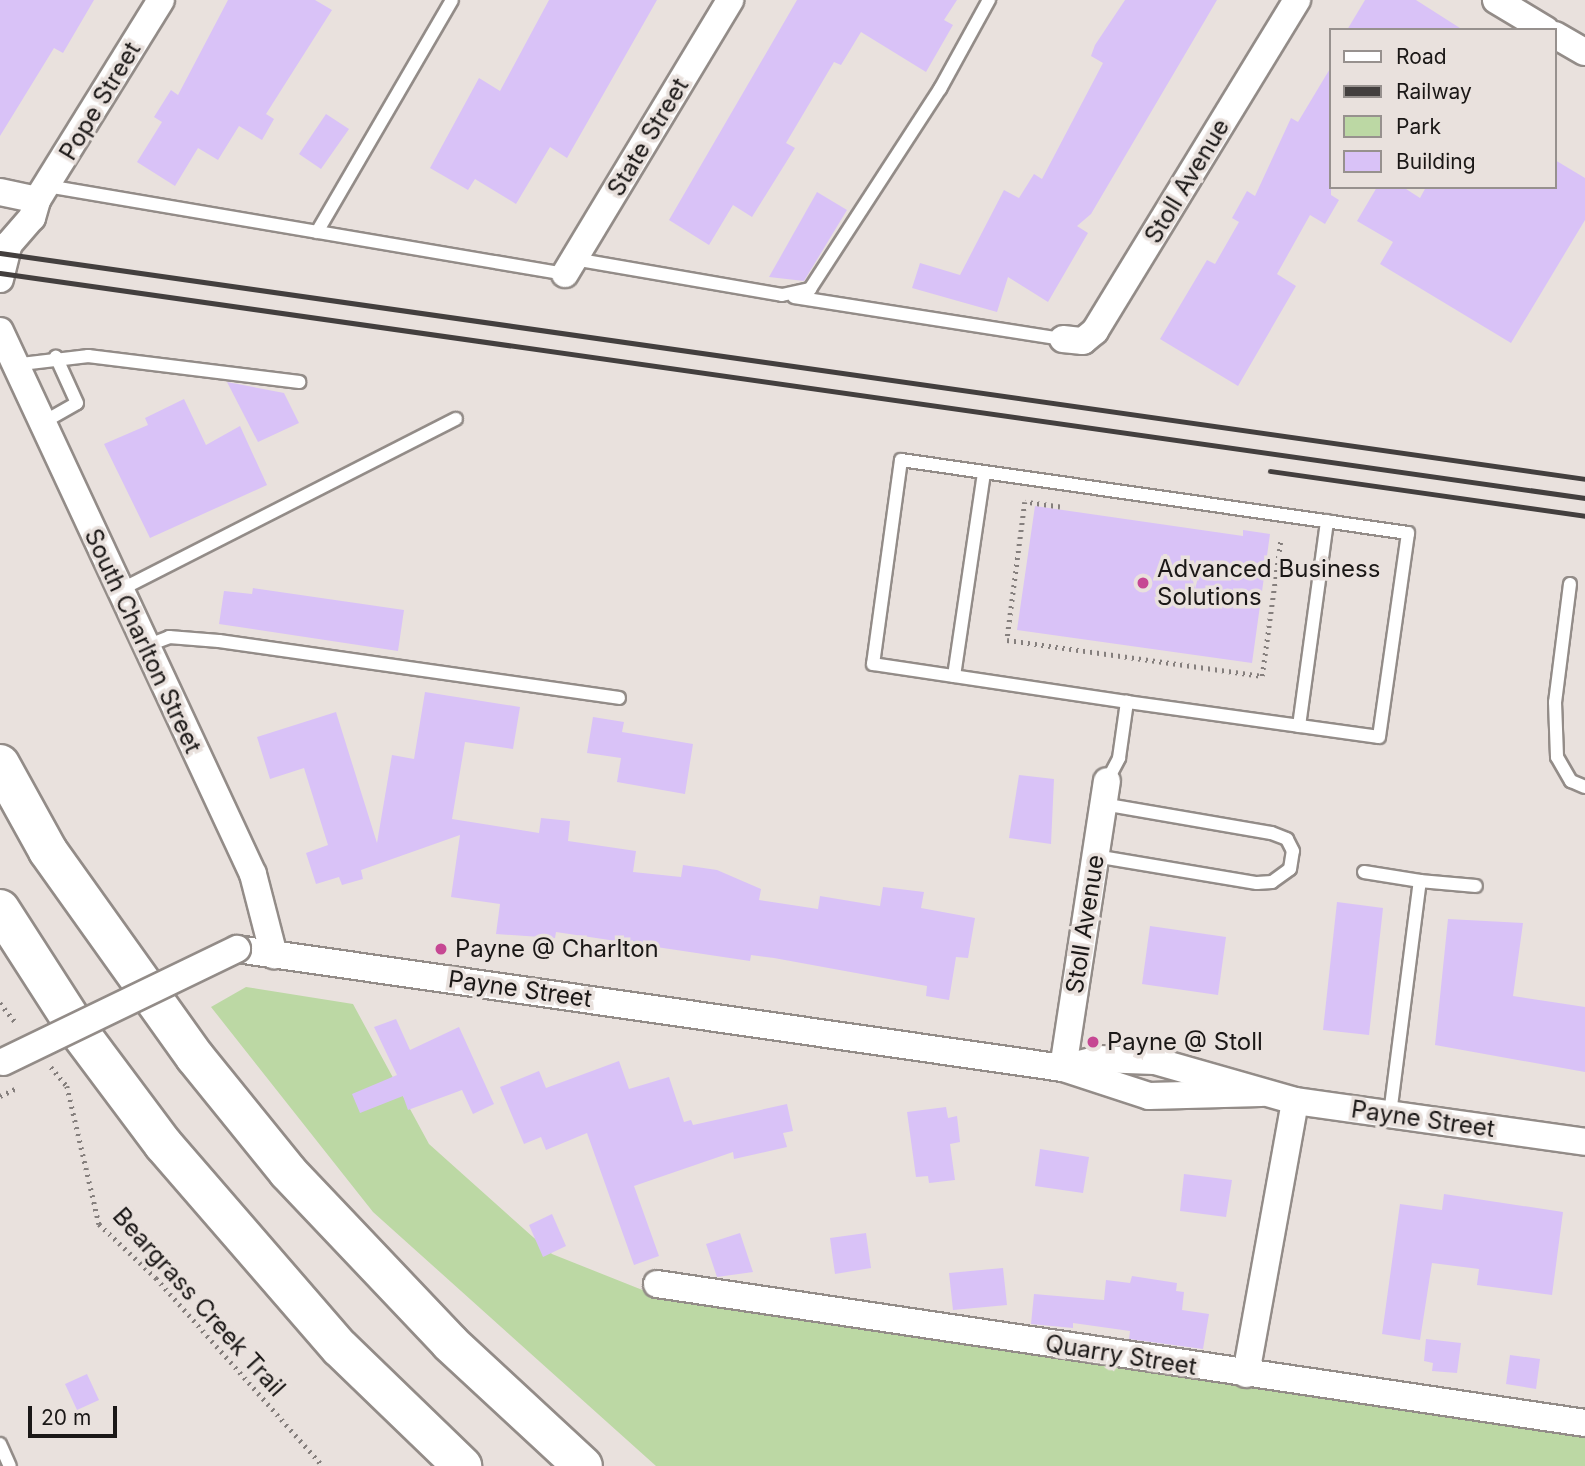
<!DOCTYPE html>
<style>
body{margin:0}
#map{position:relative;width:1585px;height:1466px;overflow:hidden;background:#e9e1dd;font-family:Inter,sans-serif}
div>[style]{position:absolute}
[style*='--x']{left:calc(var(--x)*1px);top:calc(var(--y)*1px);width:calc(var(--w)*1px);rotate:calc(var(--a)*1deg)}
.green>*{inset:0;background:#bcd8a4}
.building>*{inset:0;background:#d9c2f7}
.path>*{height:4.5px;margin-top:-2.25px;transform-origin:0;background:repeating-linear-gradient(90deg,#857f7d 0 2px,transparent 0 7px)}
.roads{filter:drop-shadow(2px 0 #938c88) drop-shadow(-2px 0 #938c88) drop-shadow(0 2px #938c88) drop-shadow(0 -2px #938c88)}
.service>*{height:12px;margin:-6px;padding:0 6px;transform-origin:6px;border-radius:6px;background:#fff}
.minor>*{height:26px;margin:-13px;padding:0 13px;transform-origin:13px;border-radius:13px;background:#fff}
.motorway>*{height:38px;margin:-19px;padding:0 19px;transform-origin:19px;border-radius:19px;background:#fff}
.rail>*{height:5px;margin:-2.5px;padding:0 2.5px;transform-origin:2.5px;border-radius:2.5px;background:#433f3e}
.bridges{filter:drop-shadow(2px 0 #938c88) drop-shadow(-2px 0 #938c88) drop-shadow(0 2px #938c88) drop-shadow(0 -2px #938c88)}
.minor-bridge>*{height:26px;margin:-13px;padding:0 13px;transform-origin:13px;border-radius:13px;background:#fff}
.dots>*{width:19px;height:19px;translate:-50% -50%;box-sizing:border-box;border:4px solid #e9e1dd;border-radius:50%}
span{translate:-50% -50%;white-space:nowrap;text-align:center;line-height:1.15;-webkit-text-stroke:7px #e9e1dd;paint-order:stroke}
.street-label{font-size:24px;color:#1b1817}
.poi-label{font-size:24px;color:#1b1817}
.left{translate:0 -50%;text-align:left}
.legend{position:absolute;left:1329px;top:28px;width:228px;height:161px;box-sizing:border-box;background:#e9e1dd;border:2px solid #97918e;margin:0;padding:9px 12px;list-style:none;font-size:21px;color:#1b1817}
.legend li{display:flex;align-items:center;gap:14px;height:35px}
.legend b{width:35px;border:2px solid #97918e}
.scale{position:absolute;left:28px;top:1406px;width:89px;height:32px;box-sizing:border-box;border:4px solid #1b1817;border-top:0;padding-left:9px;font-size:21px;line-height:24px;white-space:nowrap;color:#1b1817;-webkit-text-stroke:5px #e9e1dd;paint-order:stroke}
</style>
<div id="map">
<div class="green">
<i style="clip-path:polygon(246px 987px,353px 1004px,429px 1144px,552px 1254px,655px 1295px,1585px 1430px,1585px 1466px,656px 1466px,373px 1212px,211px 1007px)"></i>
</div>
<div class="building">
<i style="clip-path:polygon(0 0,94px 0,63px 53px,54px 48px,0 136px)"></i>
<i style="clip-path:polygon(228px 0,315px 0,332px 10px,266px 114px,274px 119px,262px 140px,239px 126px,218px 160px,198px 148px,175px 186px,137px 162px,162px 122px,154px 117px,171px 90px,178px 95px)"></i>
<i style="clip-path:polygon(549px 0,657px 0,567px 158px,550px 147px,516px 204px,475px 179px,468px 190px,430px 168px,479px 78px,500px 91px)"></i>
<i style="clip-path:polygon(797px 0,957px 0,944px 20px,953px 25px,926px 72px,861px 32px,841px 65px,834px 62px,805px 111px,786px 143px,795px 148px,752px 217px,733px 205px,709px 245px,669px 220px)"></i>
<i style="clip-path:polygon(1125px 0,1217px 0,1091px 214px,1077px 226px,1088px 233px,1048px 302px,1008px 277px,997px 312px,912px 288px,920px 263px,960px 275px,1004px 190px,1019px 198px,1034px 174px,1042px 179px,1103px 63px,1091px 56px,1095px 45px)"></i>
<i style="clip-path:polygon(1365px 0,1416px 0,1463px 30px,1347px 30px)"></i>
<i style="clip-path:polygon(1331px 67px,1331px 195px,1339px 200px,1325px 224px,1310px 215px,1277px 274px,1296px 286px,1238px 386px,1160px 339px,1207px 260px,1215px 264px,1239px 222px,1232px 218px,1247px 191px,1255px 196px,1291px 118px,1298px 122px)"></i>
<i style="clip-path:polygon(326px 114px,349px 129px,321px 169px,299px 154px)"></i>
<i style="clip-path:polygon(1555px 160px,1585px 178px,1585px 220px,1511px 343px,1380px 264px,1393px 242px,1357px 221px,1377px 187px,1403px 187px,1420px 198px,1426px 187px,1555px 187px)"></i>
<i style="clip-path:polygon(817px 192px,847px 210px,804px 281px,769px 277px)"></i>
<i style="clip-path:polygon(227px 382px,284px 393px,299px 423px,258px 442px)"></i>
<i style="clip-path:polygon(184px 399px,206px 445px,240px 426px,267px 485px,150px 538px,104px 444px,148px 425px,145px 418px)"></i>
<i style="clip-path:polygon(1035px 506px,1243px 536px,1243px 530px,1270px 534px,1252px 663px,1017px 630px)"></i>
<i style="clip-path:polygon(253px 588px,404px 610px,398px 651px,219px 624px,224px 591px,252px 594px)"></i>
<i style="clip-path:polygon(425px 692px,520px 707px,513px 749px,465px 742px,452px 819px,539px 833px,541px 818px,570px 821px,568px 841px,636px 851px,633px 872px,681px 877px,683px 865px,717px 870px,761px 889px,759px 900px,818px 909px,820px 896px,880px 906px,883px 887px,924px 892px,921px 908px,975px 918px,968px 958px,956px 957px,949px 1000px,926px 996px,927px 986px,774px 958px,751px 955px,750px 961px,556px 932px,555px 938px,496px 934px,500px 904px,451px 897px,460px 835px,361px 870px,363px 879px,342px 885px,339px 877px,316px 884px,306px 853px,328px 845px,304px 768px,270px 779px,257px 737px,336px 712px,377px 843px,392px 755px,414px 759px)"></i>
<i style="clip-path:polygon(593px 717px,624px 722px,622px 732px,693px 744px,685px 794px,617px 782px,621px 758px,587px 753px)"></i>
<i style="clip-path:polygon(1019px 775px,1054px 779px,1051px 844px,1009px 838px)"></i>
<i style="clip-path:polygon(1337px 902px,1383px 908px,1369px 1035px,1323px 1030px)"></i>
<i style="clip-path:polygon(1448px 919px,1523px 923px,1513px 996px,1585px 1007px,1585px 1072px,1435px 1045px)"></i>
<i style="clip-path:polygon(1150px 926px,1226px 937px,1218px 995px,1142px 984px)"></i>
<i style="clip-path:polygon(396px 1019px,410px 1050px,459px 1027px,494px 1104px,473px 1114px,462px 1090px,408px 1110px,403px 1096px,360px 1113px,352px 1094px,397px 1075px,374px 1027px)"></i>
<i style="clip-path:polygon(619px 1061px,629px 1089px,669px 1077px,684px 1122px,691px 1120px,693px 1125px,787px 1104px,793px 1131px,783px 1133px,787px 1147px,734px 1159px,733px 1152px,634px 1186px,659px 1256px,634px 1265px,587px 1133px,546px 1150px,541px 1137px,524px 1144px,500px 1087px,539px 1071px,546px 1088px)"></i>
<i style="clip-path:polygon(946px 1107px,948px 1118px,957px 1116px,960px 1142px,950px 1144px,955px 1180px,929px 1183px,928px 1176px,916px 1177px,907px 1112px)"></i>
<i style="clip-path:polygon(1040px 1149px,1089px 1157px,1083px 1193px,1035px 1186px)"></i>
<i style="clip-path:polygon(1184px 1174px,1232px 1180px,1226px 1217px,1180px 1211px)"></i>
<i style="clip-path:polygon(1444px 1194px,1563px 1212px,1552px 1295px,1477px 1285px,1479px 1269px,1432px 1263px,1420px 1340px,1382px 1334px,1400px 1204px,1442px 1210px)"></i>
<i style="clip-path:polygon(552px 1214px,566px 1246px,543px 1257px,529px 1225px)"></i>
<i style="clip-path:polygon(740px 1233px,753px 1272px,717px 1277px,706px 1244px)"></i>
<i style="clip-path:polygon(866px 1233px,871px 1268px,835px 1274px,830px 1238px)"></i>
<i style="clip-path:polygon(1003px 1268px,1007px 1305px,953px 1310px,949px 1273px)"></i>
<i style="clip-path:polygon(1132px 1276px,1177px 1283px,1176px 1291px,1184px 1292px,1182px 1310px,1209px 1314px,1203px 1349px,1129px 1339px,1130px 1331px,1073px 1323px,1073px 1328px,1031px 1324px,1034px 1294px,1104px 1300px,1106px 1280px,1130px 1283px)"></i>
<i style="clip-path:polygon(1426px 1339px,1461px 1343px,1457px 1373px,1432px 1371px,1433px 1363px,1424px 1361px)"></i>
<i style="clip-path:polygon(1510px 1355px,1540px 1359px,1536px 1389px,1506px 1384px)"></i>
<i style="clip-path:polygon(87px 1374px,99px 1400px,77px 1410px,65px 1384px)"></i>
</div>
<div class="path">
<i style="--x:1060;--y:507;--w:35;--a:-172"></i>
<i style="--x:1025;--y:502;--w:139;--a:97.4"></i>
<i style="--x:1007;--y:640;--w:258;--a:8"></i>
<i style="--x:1262;--y:676;--w:139;--a:-82.2"></i>
<i style="--x:0;--y:1003;--w:27;--a:51"></i>
<i style="--x:51;--y:1067;--w:25;--a:50"></i>
<i style="--x:67;--y:1086;--w:142;--a:76.9"></i>
<i style="--x:99;--y:1224;--w:79;--a:43.5"></i>
<i style="--x:156;--y:1278;--w:251;--a:48.4"></i>
<i style="--x:0;--y:1096;--w:17;--a:-25"></i>
</div>
<div class="roads">
<div class="service">
<i style="--x:47;--y:186;--w:525;--a:9.64"></i>
<i style="--x:317;--y:232;--w:268;--a:-59.8"></i>
<i style="--x:574;--y:259;--w:211;--a:9.8"></i>
<i style="--x:782;--y:295;--w:29;--a:-12"></i>
<i style="--x:810;--y:289;--w:239;--a:-57"></i>
<i style="--x:940;--y:89;--w:102;--a:-61.2"></i>
<i style="--x:794;--y:297;--w:272;--a:8.9"></i>
<i style="--x:13;--y:365;--w:76;--a:-6.8"></i>
<i style="--x:88;--y:356;--w:213;--a:7"></i>
<i style="--x:42;--y:423;--w:40;--a:-29.7"></i>
<i style="--x:77;--y:403;--w:51;--a:-114.5"></i>
<i style="--x:1570;--y:584;--w:119;--a:97.2"></i>
<i style="--x:1555;--y:702;--w:55;--a:87.9"></i>
<i style="--x:1557;--y:757;--w:28;--a:60"></i>
<i style="--x:1571;--y:781;--w:15;--a:23"></i>
<i style="--x:120;--y:590;--w:377;--a:-27"></i>
<i style="--x:146;--y:646;--w:25;--a:-21"></i>
<i style="--x:169;--y:637;--w:50;--a:4.6"></i>
<i style="--x:219;--y:641;--w:404;--a:8.1"></i>
<i style="--x:954;--y:676;--w:206;--a:-81.6"></i>
<i style="--x:1299;--y:726;--w:207;--a:-82.2"></i>
<i style="--x:1107;--y:781;--w:26;--a:-62"></i>
<i style="--x:1119;--y:758;--w:57;--a:-81.9"></i>
<i style="--x:1127;--y:702;--w:254;--a:7.9"></i>
<i style="--x:1379;--y:737;--w:206;--a:-81.9"></i>
<i style="--x:1408;--y:533;--w:512;--a:-171.81"></i>
<i style="--x:901;--y:460;--w:206;--a:97.8"></i>
<i style="--x:873;--y:664;--w:257;--a:8.5"></i>
<i style="--x:1095;--y:856;--w:164;--a:9.5"></i>
<i style="--x:1257;--y:883;--w:15;--a:-4"></i>
<i style="--x:1272;--y:882;--w:22;--a:-36"></i>
<i style="--x:1290;--y:869;--w:18;--a:-81"></i>
<i style="--x:1293;--y:851;--w:13;--a:-117"></i>
<i style="--x:1287;--y:839;--w:17;--a:-159"></i>
<i style="--x:1271;--y:833;--w:170;--a:-170.2"></i>
<i style="--x:1364;--y:872;--w:57;--a:9.1"></i>
<i style="--x:1390;--y:1114;--w:235;--a:-82.7"></i>
<i style="--x:1420;--y:881;--w:56;--a:5.1"></i>
<i style="--x:0;--y:1444;--w:24;--a:66"></i>
</div>
<div class="minor">
<i style="--x:1496;--y:0;--w:58;--a:31"></i>
<i style="--x:1555;--y:35;--w:34;--a:30"></i>
<i style="--x:0;--y:192;--w:38;--a:12"></i>
<i style="--x:565;--y:274;--w:320;--a:-58.9"></i>
<i style="--x:0;--y:279;--w:36;--a:-76"></i>
<i style="--x:9;--y:244;--w:35;--a:-49"></i>
<i style="--x:32;--y:218;--w:19;--a:-74"></i>
<i style="--x:37;--y:200;--w:235;--a:-58.2"></i>
<i style="--x:0;--y:331;--w:599;--a:65.02"></i>
<i style="--x:253;--y:874;--w:84;--a:75.5"></i>
<i style="--x:1063;--y:339;--w:20;--a:6"></i>
<i style="--x:1083;--y:341;--w:16;--a:-40"></i>
<i style="--x:1095;--y:331;--w:388;--a:-58.6"></i>
<i style="--x:237;--y:949;--w:835;--a:8.2"></i>
<i style="--x:1063;--y:1068;--w:90;--a:18"></i>
<i style="--x:1149;--y:1096;--w:112;--a:-1.5"></i>
<i style="--x:1063;--y:1068;--w:36;--a:-14"></i>
<i style="--x:1098;--y:1059;--w:57;--a:2"></i>
<i style="--x:1155;--y:1061;--w:146;--a:15.9"></i>
<i style="--x:1295;--y:1101;--w:293;--a:8"></i>
<i style="--x:1063;--y:1068;--w:290;--a:-81.3"></i>
<i style="--x:657;--y:1284;--w:938;--a:8.52"></i>
<i style="--x:1246;--y:1374;--w:277;--a:-79.8"></i>
</div>
<div class="motorway">
<i style="--x:0;--y:764;--w:99;--a:61.1"></i>
<i style="--x:48;--y:851;--w:253;--a:54.5"></i>
<i style="--x:195;--y:1057;--w:148;--a:51"></i>
<i style="--x:288;--y:1172;--w:236;--a:46.5"></i>
<i style="--x:450;--y:1343;--w:181;--a:42.8"></i>
<i style="--x:0;--y:909;--w:143;--a:57.3"></i>
<i style="--x:77;--y:1029;--w:144;--a:53.2"></i>
<i style="--x:163;--y:1144;--w:270;--a:49.1"></i>
<i style="--x:340;--y:1348;--w:170;--a:44"></i>
</div>
</div>
<div class="rail">
<i style="--x:0;--y:253;--w:1601;--a:8.11"></i>
<i style="--x:0;--y:273;--w:1601;--a:8.08"></i>
<i style="--x:1270;--y:471;--w:318;--a:8.1"></i>
</div>
<div class="bridges">
<div class="minor-bridge">
<i style="--x:3;--y:1062;--w:260;--a:-25.8"></i>
</div>
</div>
<div class="dots">
<i style="left:1143px;top:583px;background:#c64793"></i>
<i style="left:441px;top:949px;background:#c64793"></i>
<i style="left:1093px;top:1042px;background:#c64793"></i>
</div>
<div class="street-label">
<span style="left:100px;top:101px;rotate:-59deg">Pope Street</span>
<span style="left:648px;top:137px;rotate:-59deg">State Street</span>
<span style="left:1187px;top:181px;rotate:-59deg">Stoll Avenue</span>
<span style="left:143px;top:641px;rotate:65deg">South Charlton Street</span>
<span style="left:1085px;top:924px;rotate:-81deg">Stoll Avenue</span>
<span style="left:520px;top:989px;rotate:8deg">Payne Street</span>
<span style="left:1423px;top:1119px;rotate:8deg">Payne Street</span>
<span style="left:199px;top:1302px;rotate:48deg">Beargrass Creek Trail</span>
<span style="left:1121px;top:1355px;rotate:9deg">Quarry Street</span>
</div>
<div class="poi-label">
<span class="left" style="left:1157px;top:583px">Advanced Business<br>Solutions</span>
<span class="left" style="left:455px;top:949px">Payne @ Charlton</span>
<span class="left" style="left:1107px;top:1042px">Payne @ Stoll</span>
</div>
<ul class="legend">
<li><b style="height:9px;background:#fff"></b>Road</li>
<li><b style="height:9px;background:#433f3e"></b>Railway</li>
<li><b style="height:19px;background:#bcd8a4"></b>Park</li>
<li><b style="height:19px;background:#d9c2f7"></b>Building</li>
</ul>
<div class="scale">20 m</div>
</div>
